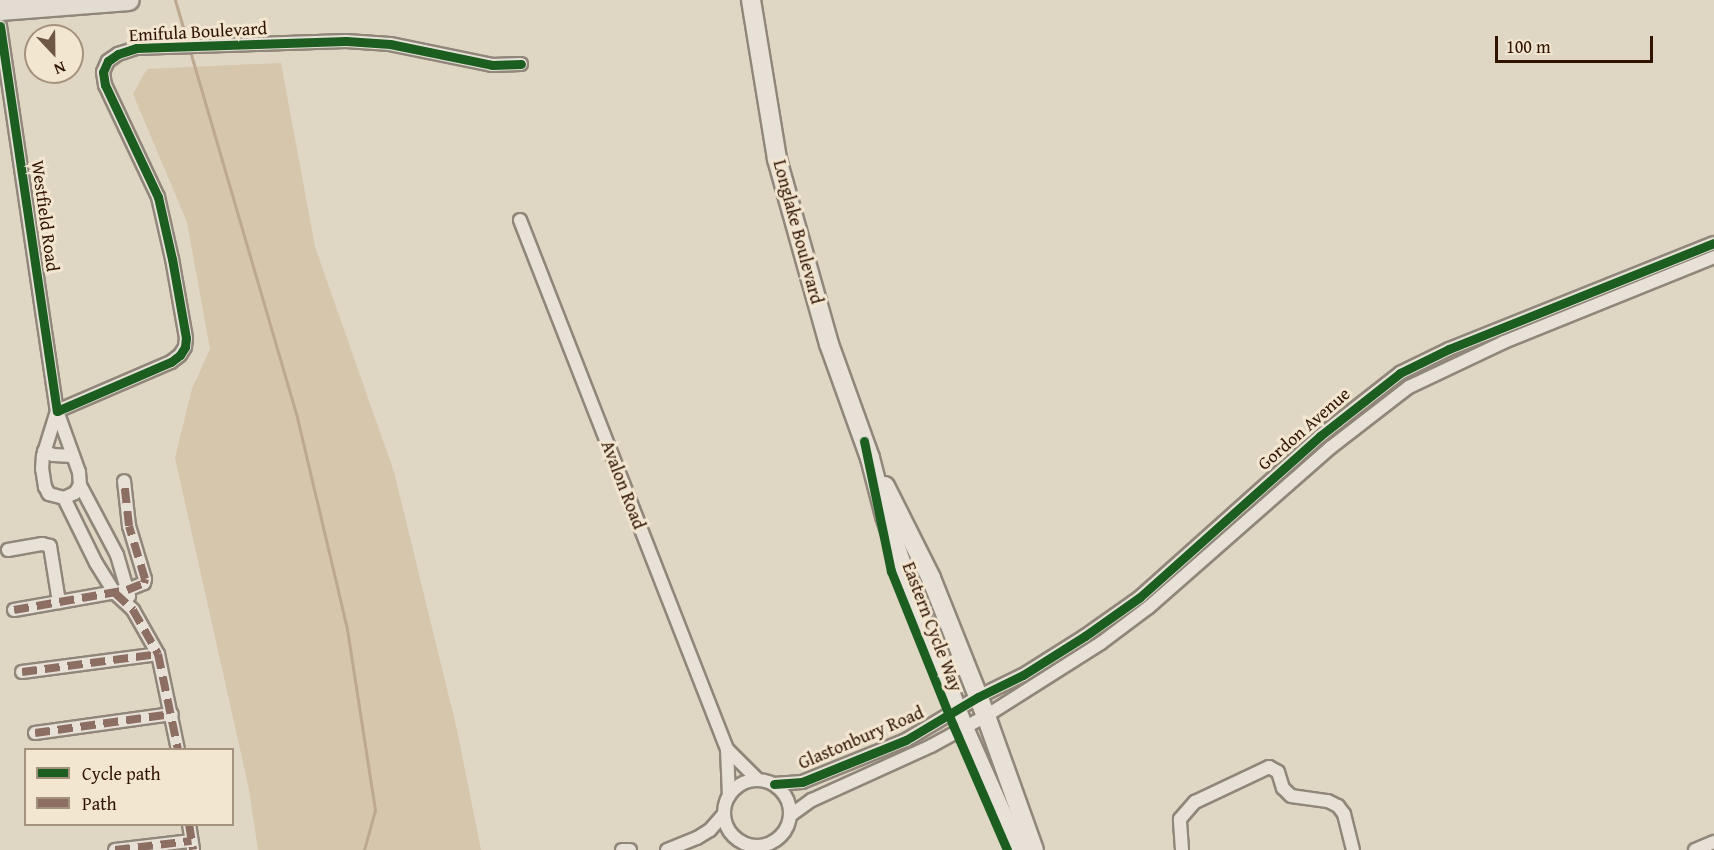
<!DOCTYPE html>
<style>
body{margin:0}
#map{position:relative;width:1714px;height:850px;overflow:hidden;background:#e0d6c4;font-family:"Gentium Book Plus",serif}
div>[style]{position:absolute}
[style*='--x']{left:calc(var(--x)*1px);top:calc(var(--y)*1px);width:calc(var(--w)*1px);rotate:calc(var(--a)*1deg)}
.green>*{inset:0;background:#d5c6ac}
.stream>*{height:3px;margin:-1.5px;padding:0 1.5px;transform-origin:1.5px;border-radius:1.5px;background:#bca990}
.roads{filter:drop-shadow(2px 0 #90877a) drop-shadow(-2px 0 #90877a) drop-shadow(0 2px #90877a) drop-shadow(0 -2px #90877a)}
.minor>*{height:12px;margin:-6px;padding:0 6px;transform-origin:6px;border-radius:6px;background:#e7e1d8}
.minor>.ring{margin:-6px;padding:0;box-sizing:content-box;background:none;border:12px solid #e7e1d8;border-radius:50%}
.secondary>*{height:18px;margin:-9px;padding:0 9px;transform-origin:9px;border-radius:9px;background:#e7e1d8}
.primary>*{height:20px;margin:-10px;padding:0 10px;transform-origin:10px;border-radius:10px;background:#e3dcd2}
.quiet>*{height:8px;margin-top:-4px;transform-origin:0;background:repeating-linear-gradient(90deg,#8d6e63 0 15px,transparent 0 23px)}
.cycleway>*{height:9px;margin:-4.5px;padding:0 4.5px;transform-origin:4.5px;border-radius:4.5px;background:#1b5e20}
span{translate:-50% -50%;white-space:nowrap;text-align:center;line-height:1.15;-webkit-text-stroke:6px #f3e6d1;paint-order:stroke}
.street-label{font-size:18px;color:#301400}
.legend{position:absolute;left:24px;top:748px;width:210px;height:78px;box-sizing:border-box;background:#f3e6d1;border:2px solid #a5927d;margin:0;padding:8px 10px;list-style:none;font-size:18px;color:#301400}
.legend li{display:flex;align-items:center;gap:12px;height:30px}
.legend b{width:30px;border:2px solid #a5927d}
.north{position:absolute;left:24px;top:24px;width:60px;height:60px;box-sizing:border-box;background:#f3e6d1;border:2px solid #a5927d;border-radius:50%;rotate:158deg;font-size:16px;font-weight:700;line-height:24px;text-align:center;color:#301400}
.north::after{content:'';display:block;margin:auto;width:21px;height:27px;background:#6e5845;clip-path:polygon(50% 0,100% 100%,50% 72%,0 100%)}
.scale{position:absolute;left:1495px;top:36px;width:158px;height:27px;box-sizing:border-box;border:3px solid #301400;border-top:0;padding-left:8px;font-size:18px;line-height:21px;white-space:nowrap;color:#301400;-webkit-text-stroke:4px #f3e6d1;paint-order:stroke}
</style>
<div id="map">
<div class="green">
<i style="clip-path:polygon(281px 63px,315px 247px,394px 472px,457px 730px,481px 850px,258px 850px,249px 789px,175px 458px,192px 389px,210px 349px,187px 222px,133px 94px,147px 69px)"></i>
</div>
<div class="stream">
<i style="--x:175;--y:0;--w:43;--a:73.7"></i>
<i style="--x:190;--y:51;--w:377;--a:73.7"></i>
<i style="--x:296;--y:413;--w:222;--a:76.7"></i>
<i style="--x:347;--y:629;--w:183;--a:81.2"></i>
<i style="--x:375;--y:810;--w:41;--a:105.4"></i>
</div>
<div class="roads">
<div class="minor">
<i style="--x:0;--y:26;--w:389;--a:81.6"></i>
<i style="--x:57;--y:411;--w:124;--a:-23.3"></i>
<i style="--x:171;--y:362;--w:11;--a:-38"></i>
<i style="--x:180;--y:355;--w:9;--a:-58"></i>
<i style="--x:185;--y:347;--w:9;--a:-84"></i>
<i style="--x:186;--y:338;--w:80;--a:-100"></i>
<i style="--x:172;--y:259;--w:64;--a:-102.7"></i>
<i style="--x:158;--y:197;--w:124;--a:-115.3"></i>
<i style="--x:105;--y:85;--w:13;--a:-99"></i>
<i style="--x:103;--y:72;--w:12;--a:-66"></i>
<i style="--x:108;--y:61;--w:12;--a:-35"></i>
<i style="--x:118;--y:54;--w:19;--a:-18"></i>
<i style="--x:136;--y:48;--w:210;--a:-1.9"></i>
<i style="--x:346;--y:41;--w:44;--a:3.9"></i>
<i style="--x:390;--y:44;--w:104;--a:11.6"></i>
<i style="--x:492;--y:65;--w:29;--a:-2"></i>
<i style="--x:520;--y:220;--w:568;--a:68.63"></i>
<i style="--x:727;--y:749;--w:47;--a:87.6"></i>
<i style="--x:57;--y:411;--w:65;--a:70.2"></i>
<i style="--x:79;--y:472;--w:13;--a:86"></i>
<i style="--x:80;--y:485;--w:9;--a:122"></i>
<i style="--x:75;--y:493;--w:12;--a:156"></i>
<i style="--x:64;--y:498;--w:16;--a:-165"></i>
<i style="--x:49;--y:494;--w:8;--a:-120"></i>
<i style="--x:45;--y:487;--w:18;--a:-99"></i>
<i style="--x:42;--y:469;--w:13;--a:-86"></i>
<i style="--x:43;--y:456;--w:47;--a:-72.7"></i>
<i style="--x:44;--y:451;--w:10;--a:24"></i>
<i style="--x:53;--y:455;--w:20;--a:3"></i>
<i style="--x:80;--y:485;--w:79;--a:62.1"></i>
<i style="--x:117;--y:555;--w:43;--a:73.7"></i>
<i style="--x:64;--y:498;--w:72;--a:63.8"></i>
<i style="--x:96;--y:563;--w:36;--a:58"></i>
<i style="--x:115;--y:593;--w:25;--a:43"></i>
<i style="--x:133;--y:610;--w:51;--a:60.4"></i>
<i style="--x:158;--y:654;--w:98;--a:78.2"></i>
<i style="--x:8;--y:550;--w:35;--a:-10"></i>
<i style="--x:42;--y:544;--w:8;--a:14"></i>
<i style="--x:50;--y:546;--w:57;--a:80.9"></i>
<i style="--x:14;--y:610;--w:115;--a:-10"></i>
<i style="--x:127;--y:590;--w:18;--a:-22"></i>
<i style="--x:144;--y:583;--w:4;--a:-76"></i>
<i style="--x:145;--y:579;--w:55;--a:-106.8"></i>
<i style="--x:129;--y:526;--w:45;--a:-96.3"></i>
<i style="--x:22;--y:672;--w:137;--a:-7.5"></i>
<i style="--x:35;--y:733;--w:138;--a:-7.9"></i>
<i style="--x:727;--y:749;--w:44;--a:45"></i>
<i class="ring" style="left:724px;top:780px;width:54px;height:54px"></i>
<i style="--x:774;--y:784;--w:28;--a:-4"></i>
<i style="--x:802;--y:782;--w:112;--a:-22"></i>
<i style="--x:906;--y:740;--w:84;--a:-30.8"></i>
<i style="--x:978;--y:697;--w:50;--a:-26.1"></i>
<i style="--x:1023;--y:675;--w:73;--a:-32.2"></i>
<i style="--x:1085;--y:636;--w:67;--a:-35.3"></i>
<i style="--x:1140;--y:597;--w:241;--a:-41.8"></i>
<i style="--x:1320;--y:436;--w:102;--a:-38.2"></i>
<i style="--x:1400;--y:373;--w:55;--a:-26.1"></i>
<i style="--x:1449;--y:349;--w:285;--a:-21.8"></i>
<i style="--x:791;--y:815;--w:26;--a:-36"></i>
<i style="--x:812;--y:800;--w:131;--a:-24.4"></i>
<i style="--x:931;--y:746;--w:63;--a:-28.6"></i>
<i style="--x:986;--y:716;--w:136;--a:-32.4"></i>
<i style="--x:1101;--y:643;--w:60;--a:-36.9"></i>
<i style="--x:1149;--y:607;--w:241;--a:-41.3"></i>
<i style="--x:1330;--y:448;--w:100;--a:-37.7"></i>
<i style="--x:1409;--y:387;--w:105;--a:-25.3"></i>
<i style="--x:1504;--y:342;--w:227;--a:-22"></i>
<i style="--x:189;--y:824;--w:26;--a:81"></i>
<i style="--x:115;--y:850;--w:77;--a:-6.8"></i>
<i style="--x:622;--y:850;--w:8;--a:0"></i>
<i style="--x:667;--y:850;--w:32;--a:-22"></i>
<i style="--x:697;--y:838;--w:15;--a:-32"></i>
<i style="--x:710;--y:830;--w:21;--a:-49"></i>
<i style="--x:1182;--y:850;--w:31;--a:-94"></i>
<i style="--x:1180;--y:819;--w:23;--a:-49"></i>
<i style="--x:1195;--y:802;--w:82;--a:-25.3"></i>
<i style="--x:1269;--y:767;--w:10;--a:29"></i>
<i style="--x:1278;--y:772;--w:17;--a:73"></i>
<i style="--x:1283;--y:788;--w:11;--a:45"></i>
<i style="--x:1291;--y:796;--w:37;--a:8"></i>
<i style="--x:1328;--y:801;--w:11;--a:27"></i>
<i style="--x:1338;--y:806;--w:10;--a:53"></i>
<i style="--x:1344;--y:814;--w:37;--a:76"></i>
<i style="--x:1695;--y:850;--w:21;--a:-23"></i>
</div>
<div class="secondary">
<i style="--x:751;--y:0;--w:161;--a:80.7"></i>
<i style="--x:777;--y:159;--w:192;--a:74.3"></i>
<i style="--x:829;--y:344;--w:121;--a:70.2"></i>
<i style="--x:870;--y:458;--w:60;--a:75.5"></i>
<i style="--x:885;--y:516;--w:73;--a:70.8"></i>
<i style="--x:909;--y:585;--w:153;--a:69"></i>
<i style="--x:964;--y:728;--w:133;--a:66.1"></i>
<i style="--x:885;--y:486;--w:103;--a:63.4"></i>
<i style="--x:931;--y:578;--w:149;--a:68.3"></i>
<i style="--x:986;--y:716;--w:142;--a:70.3"></i>
</div>
<div class="primary">
<i style="--x:0;--y:10;--w:129;--a:-4.4"></i>
</div>
</div>
<div class="quiet">
<i style="--x:115;--y:593;--w:25;--a:43"></i>
<i style="--x:133;--y:610;--w:51;--a:60.4"></i>
<i style="--x:158;--y:654;--w:98;--a:78.2"></i>
<i style="--x:14;--y:610;--w:115;--a:-10"></i>
<i style="--x:127;--y:590;--w:18;--a:-22"></i>
<i style="--x:144;--y:583;--w:4;--a:-76"></i>
<i style="--x:145;--y:579;--w:55;--a:-106.8"></i>
<i style="--x:129;--y:526;--w:45;--a:-96.3"></i>
<i style="--x:22;--y:672;--w:137;--a:-7.5"></i>
<i style="--x:35;--y:733;--w:138;--a:-7.9"></i>
<i style="--x:189;--y:824;--w:26;--a:81"></i>
<i style="--x:115;--y:850;--w:77;--a:-6.8"></i>
</div>
<div class="cycleway">
<i style="--x:0;--y:26;--w:389;--a:81.6"></i>
<i style="--x:57;--y:411;--w:124;--a:-23.3"></i>
<i style="--x:171;--y:362;--w:11;--a:-38"></i>
<i style="--x:180;--y:355;--w:9;--a:-58"></i>
<i style="--x:185;--y:347;--w:9;--a:-84"></i>
<i style="--x:186;--y:338;--w:80;--a:-100"></i>
<i style="--x:172;--y:259;--w:64;--a:-102.7"></i>
<i style="--x:158;--y:197;--w:124;--a:-115.3"></i>
<i style="--x:105;--y:85;--w:13;--a:-99"></i>
<i style="--x:103;--y:72;--w:12;--a:-66"></i>
<i style="--x:108;--y:61;--w:12;--a:-35"></i>
<i style="--x:118;--y:54;--w:19;--a:-18"></i>
<i style="--x:136;--y:48;--w:210;--a:-1.9"></i>
<i style="--x:346;--y:41;--w:44;--a:3.9"></i>
<i style="--x:390;--y:44;--w:104;--a:11.6"></i>
<i style="--x:492;--y:65;--w:29;--a:-2"></i>
<i style="--x:864;--y:441;--w:133;--a:78.3"></i>
<i style="--x:891;--y:571;--w:166;--a:68.1"></i>
<i style="--x:953;--y:725;--w:136;--a:66.6"></i>
<i style="--x:774;--y:784;--w:28;--a:-4"></i>
<i style="--x:802;--y:782;--w:112;--a:-22"></i>
<i style="--x:906;--y:740;--w:84;--a:-30.8"></i>
<i style="--x:978;--y:697;--w:50;--a:-26.1"></i>
<i style="--x:1023;--y:675;--w:73;--a:-32.2"></i>
<i style="--x:1085;--y:636;--w:67;--a:-35.3"></i>
<i style="--x:1140;--y:597;--w:241;--a:-41.8"></i>
<i style="--x:1320;--y:436;--w:102;--a:-38.2"></i>
<i style="--x:1400;--y:373;--w:55;--a:-26.1"></i>
<i style="--x:1449;--y:349;--w:285;--a:-21.8"></i>
</div>
<div class="street-label">
<span style="left:198px;top:32px;rotate:-3deg">Emifula Boulevard</span>
<span style="left:45px;top:216px;rotate:82deg">Westfield Road</span>
<span style="left:798px;top:232px;rotate:75deg">Longlake Boulevard</span>
<span style="left:1304px;top:429px;rotate:-41deg">Gordon Avenue</span>
<span style="left:623px;top:485px;rotate:69deg">Avalon Road</span>
<span style="left:932px;top:627px;rotate:69deg">Eastern Cycle Way</span>
<span style="left:861px;top:738px;rotate:-23deg">Glastonbury Road</span>
</div>
<ul class="legend">
<li><b style="height:8px;background:#1b5e20"></b>Cycle path</li>
<li><b style="height:8px;background:#8d6e63"></b>Path</li>
</ul>
<div class="north">N</div>
<div class="scale">100 m</div>
</div>
